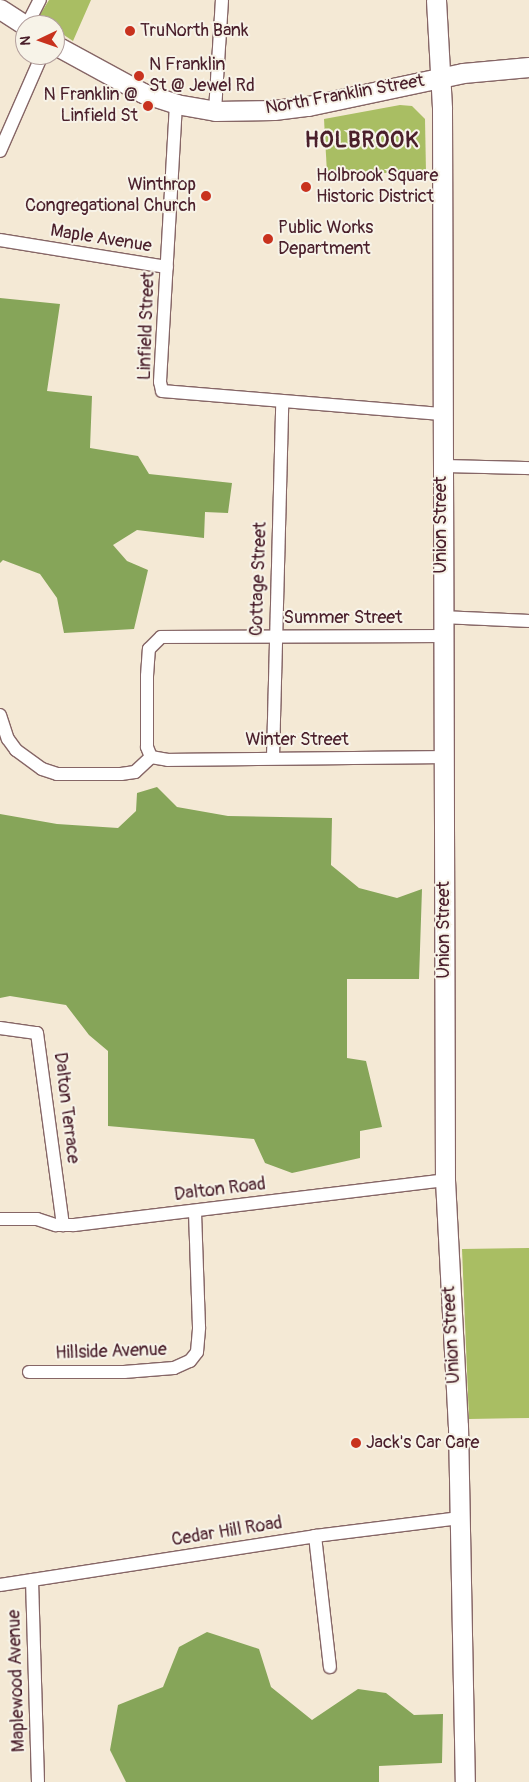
<!DOCTYPE html>
<style>
body{margin:0}
#map{position:relative;width:529px;height:1782px;overflow:hidden;background:#f4e9d5;font-family:Pangolin,sans-serif}
div>[style]{position:absolute}
[style*='--x']{left:calc(var(--x)*1px);top:calc(var(--y)*1px);width:calc(var(--w)*1px);rotate:calc(var(--a)*1deg)}
.green>*{inset:0;background:#a9be63}
.forest>*{inset:0;background:#86a559}
.roads{filter:drop-shadow(1px 0 #866666) drop-shadow(-1px 0 #866666) drop-shadow(0 1px #866666) drop-shadow(0 -1px #866666)}
.minor>*{height:12px;margin:-6px;padding:0 6px;transform-origin:6px;border-radius:6px;background:#fff}
.secondary>*{height:19px;margin:-9.5px;padding:0 9.5px;transform-origin:9.5px;border-radius:9.5px;background:#fff}
.dots>*{width:14px;height:14px;translate:-50% -50%;box-sizing:border-box;border:2px solid #f7f3e8;border-radius:50%}
span{translate:-50% -50%;white-space:nowrap;text-align:center;line-height:1.15;-webkit-text-stroke:4px #f7f3e8;paint-order:stroke}
.poi-label{font-size:18px;color:#4a1f2b}
.left{translate:0 -50%;text-align:left}
.right{translate:-100% -50%;text-align:right}
.street-label{font-size:18px;color:#4a1f2b}
.district-label{font-size:22px;color:#4a1f2b;font-weight:700;letter-spacing:1px}
.north{position:absolute;left:15px;top:15px;width:50px;height:50px;box-sizing:border-box;background:#f7f3e8;border:1px solid #b29e9c;border-radius:50%;rotate:267deg;font-size:14px;font-weight:700;line-height:20px;text-align:center;color:#4a1f2b}
.north::after{content:'';display:block;margin:auto;width:18px;height:22px;background:#c8321e;clip-path:polygon(50% 0,100% 100%,50% 72%,0 100%)}
</style>
<div id="map">
<div class="green">
<i style="clip-path:polygon(49px 0,91px 0,73px 41px,55px 29px,55px 25px,38px 18px)"></i>
<i style="clip-path:polygon(400px 105px,412px 106px,425px 119px,426px 173px,327px 173px,324px 119px)"></i>
<i style="clip-path:polygon(529px 1248px,529px 1418px,469px 1419px,462px 1249px)"></i>
</div>
<div class="forest">
<i style="clip-path:polygon(0 298px,60px 304px,47px 391px,92px 396px,90px 448px,138px 456px,149px 474px,232px 483px,228px 513px,205px 512px,204px 538px,137px 530px,113px 545px,127px 561px,148px 570px,134px 629px,64px 633px,57px 598px,40px 574px,3px 560px,0 563px)"></i>
<i style="clip-path:polygon(157px 787px,177px 807px,228px 816px,332px 818px,331px 865px,359px 888px,397px 898px,422px 889px,419px 979px,347px 979px,347px 1058px,366px 1061px,382px 1127px,360px 1131px,360px 1158px,292px 1173px,265px 1163px,254px 1139px,108px 1126px,108px 1051px,89px 1035px,66px 1005px,10px 996px,0 998px,0 814px,57px 824px,118px 828px,136px 811px,137px 793px)"></i>
<i style="clip-path:polygon(207px 1632px,259px 1649px,271px 1687px,312px 1720px,358px 1689px,386px 1693px,414px 1715px,443px 1714px,442px 1763px,379px 1766px,379px 1782px,126px 1782px,110px 1750px,118px 1705px,163px 1687px,179px 1647px)"></i>
</div>
<div class="roads">
<div class="minor">
<i style="--x:27;--y:25;--w:28;--a:-63"></i>
<i style="--x:176;--y:104;--w:278;--a:93.3"></i>
<i style="--x:160;--y:382;--w:9;--a:77"></i>
<i style="--x:162;--y:391;--w:280;--a:4.7"></i>
<i style="--x:215;--y:111;--w:111;--a:-86.4"></i>
<i style="--x:0;--y:151;--w:105;--a:-66.4"></i>
<i style="--x:0;--y:240;--w:169;--a:9.2"></i>
<i style="--x:441;--y:466;--w:88;--a:1.3"></i>
<i style="--x:442;--y:617;--w:87;--a:2.6"></i>
<i style="--x:0;--y:715;--w:25;--a:72"></i>
<i style="--x:8;--y:739;--w:14;--a:54"></i>
<i style="--x:16;--y:750;--w:32;--a:36"></i>
<i style="--x:42;--y:769;--w:16;--a:18"></i>
<i style="--x:57;--y:774;--w:64;--a:0"></i>
<i style="--x:121;--y:774;--w:14;--a:-8"></i>
<i style="--x:135;--y:772;--w:22;--a:-43"></i>
<i style="--x:151;--y:757;--w:11;--a:-112"></i>
<i style="--x:147;--y:747;--w:71;--a:-90"></i>
<i style="--x:147;--y:676;--w:27;--a:-86"></i>
<i style="--x:149;--y:649;--w:17;--a:-45"></i>
<i style="--x:161;--y:637;--w:281;--a:-0.2"></i>
<i style="--x:151;--y:757;--w:17;--a:10"></i>
<i style="--x:168;--y:760;--w:275;--a:-0.6"></i>
<i style="--x:273;--y:757;--w:354;--a:-88.5"></i>
<i style="--x:0;--y:1028;--w:37;--a:8"></i>
<i style="--x:37;--y:1033;--w:194;--a:82.3"></i>
<i style="--x:0;--y:1219;--w:37;--a:0"></i>
<i style="--x:37;--y:1219;--w:20;--a:18"></i>
<i style="--x:56;--y:1225;--w:18;--a:0"></i>
<i style="--x:74;--y:1225;--w:374;--a:-6.9"></i>
<i style="--x:29;--y:1372;--w:95;--a:0"></i>
<i style="--x:124;--y:1372;--w:50;--a:-4.6"></i>
<i style="--x:174;--y:1368;--w:17;--a:-24"></i>
<i style="--x:190;--y:1361;--w:11;--a:-52"></i>
<i style="--x:197;--y:1352;--w:25;--a:-85"></i>
<i style="--x:199;--y:1327;--w:116;--a:-92"></i>
<i style="--x:315;--y:1536;--w:132;--a:83.5"></i>
<i style="--x:32;--y:1580;--w:202;--a:88.3"></i>
<i style="--x:0;--y:1585;--w:319;--a:-8.8"></i>
<i style="--x:315;--y:1536;--w:146;--a:-7.1"></i>
</div>
<div class="secondary">
<i style="--x:436;--y:0;--w:109;--a:86.8"></i>
<i style="--x:442;--y:109;--w:1071;--a:89.84"></i>
<i style="--x:445;--y:1180;--w:246;--a:87"></i>
<i style="--x:458;--y:1426;--w:356;--a:88.9"></i>
<i style="--x:0;--y:9;--w:30;--a:33"></i>
<i style="--x:55;--y:45;--w:100;--a:28.6"></i>
<i style="--x:143;--y:93;--w:35;--a:18"></i>
<i style="--x:176;--y:104;--w:40;--a:10"></i>
<i style="--x:215;--y:111;--w:59;--a:-1"></i>
<i style="--x:274;--y:110;--w:34;--a:-7"></i>
<i style="--x:308;--y:106;--w:158;--a:-12"></i>
<i style="--x:463;--y:73;--w:66;--a:-5.2"></i>
</div>
</div>
<div class="dots">
<i style="left:130px;top:31px;background:#c8321e"></i>
<i style="left:139px;top:76px;background:#c8321e"></i>
<i style="left:148px;top:106px;background:#c8321e"></i>
<i style="left:306px;top:187px;background:#c8321e"></i>
<i style="left:206px;top:196px;background:#c8321e"></i>
<i style="left:268px;top:239px;background:#c8321e"></i>
<i style="left:356px;top:1443px;background:#c8321e"></i>
</div>
<div class="poi-label">
<span class="left" style="left:140px;top:31px">TruNorth Bank</span>
<span class="left" style="left:149px;top:76px">N Franklin<br>St @ Jewel Rd</span>
<span class="right" style="left:138px;top:106px">N Franklin @<br>Linfield St</span>
<span class="left" style="left:316px;top:187px">Holbrook Square<br>Historic District</span>
<span class="right" style="left:196px;top:196px">Winthrop<br>Congregational Church</span>
<span class="left" style="left:278px;top:239px">Public Works<br>Department</span>
<span class="left" style="left:366px;top:1443px">Jack's Car Care</span>
</div>
<div class="street-label">
<span style="left:345px;top:95px;rotate:-10deg">North Franklin Street</span>
<span style="left:101px;top:239px;rotate:9deg">Maple Avenue</span>
<span style="left:147px;top:326px;rotate:-88deg">Linfield Street</span>
<span style="left:441px;top:525px;rotate:-90deg">Union Street</span>
<span style="left:259px;top:579px;rotate:-88deg">Cottage Street</span>
<span style="left:343px;top:618px">Summer Street</span>
<span style="left:297px;top:740px">Winter Street</span>
<span style="left:444px;top:930px;rotate:-90deg">Union Street</span>
<span style="left:66px;top:1108px;rotate:83deg">Dalton Terrace</span>
<span style="left:220px;top:1190px;rotate:-7deg">Dalton Road</span>
<span style="left:452px;top:1335px;rotate:-93deg">Union Street</span>
<span style="left:111px;top:1352px;rotate:-2deg">Hillside Avenue</span>
<span style="left:227px;top:1532px;rotate:-9deg">Cedar Hill Road</span>
<span style="left:17px;top:1681px;rotate:-92deg">Maplewood Avenue</span>
</div>
<div class="district-label">
<span style="left:362px;top:141px">HOLBROOK</span>
</div>
<div class="north">N</div>
</div>
